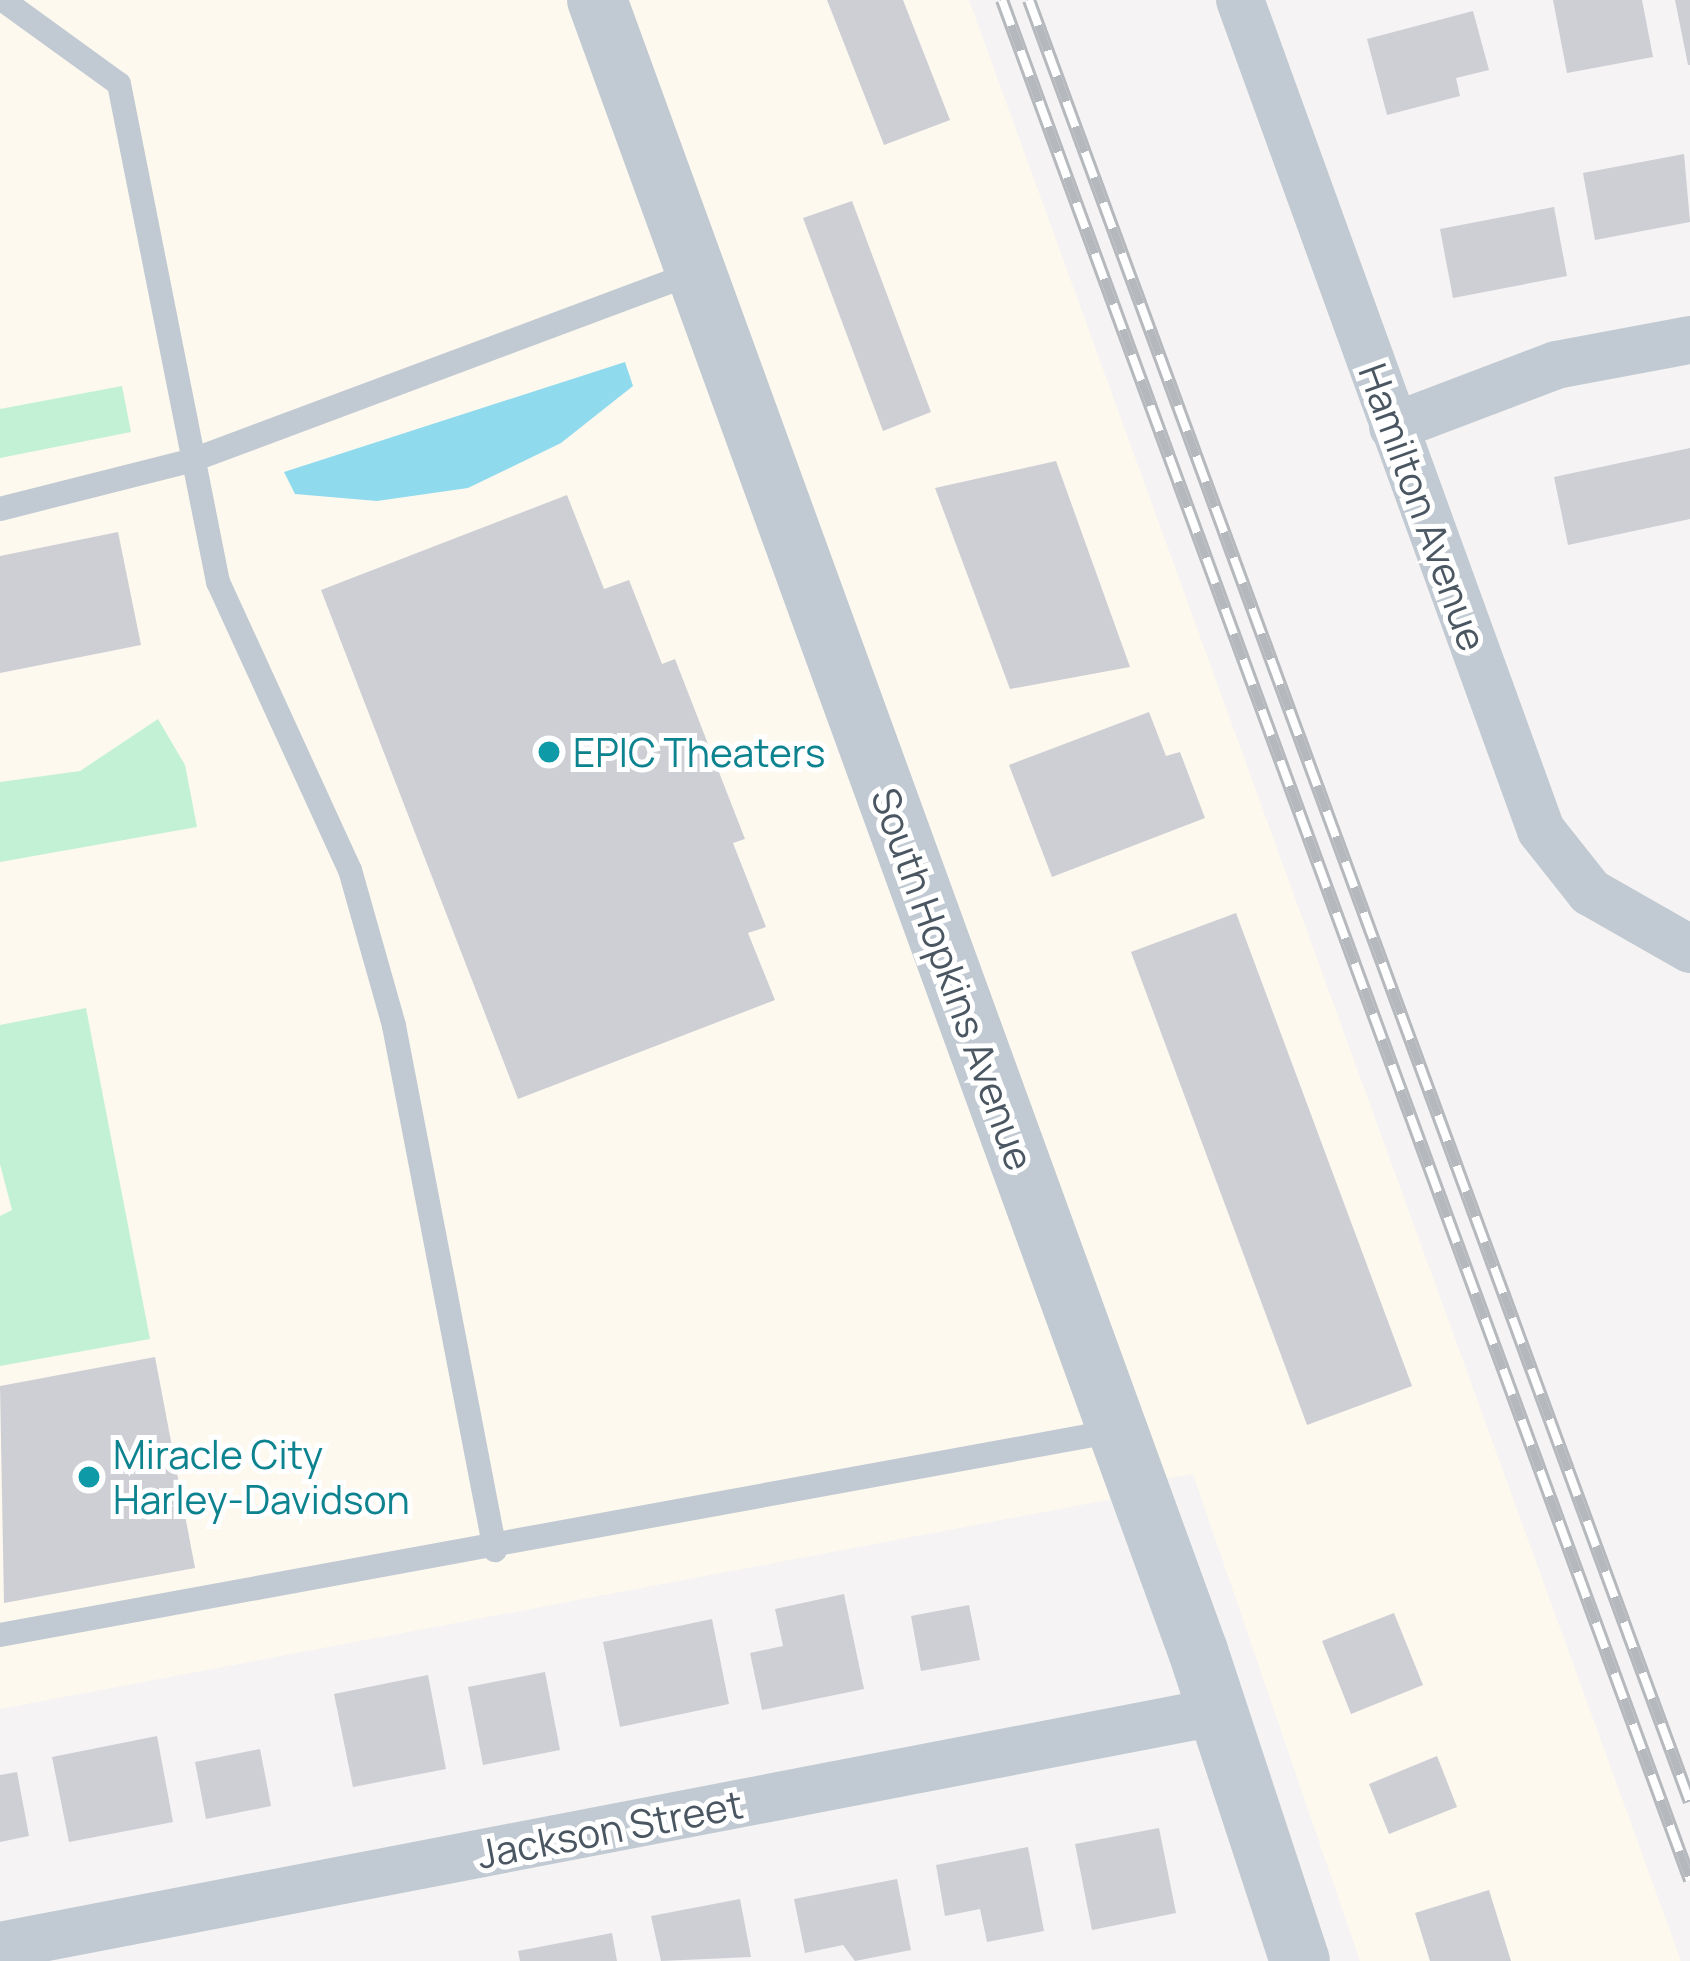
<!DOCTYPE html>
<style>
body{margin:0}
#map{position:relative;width:1690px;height:1961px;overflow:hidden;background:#f5f3f3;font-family:Manrope,sans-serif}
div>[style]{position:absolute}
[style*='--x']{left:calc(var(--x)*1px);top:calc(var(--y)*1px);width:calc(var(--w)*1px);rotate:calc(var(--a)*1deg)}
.commercial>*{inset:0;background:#fdf9ef}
.green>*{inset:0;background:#c3f1d5}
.water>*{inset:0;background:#90daee}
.building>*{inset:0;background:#cdcfd5}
.service>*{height:24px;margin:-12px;padding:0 12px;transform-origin:12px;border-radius:12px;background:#c1cad2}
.minor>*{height:48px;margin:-24px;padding:0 24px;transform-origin:24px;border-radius:24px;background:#c1cad2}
.tertiary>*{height:60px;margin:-30px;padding:0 30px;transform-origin:30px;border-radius:30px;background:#c1cad2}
.rail>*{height:14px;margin-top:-7px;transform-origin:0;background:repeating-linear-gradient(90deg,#fff 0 27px,#b5b8bd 0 54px);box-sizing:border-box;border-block:3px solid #b5b8bd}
.dots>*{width:33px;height:33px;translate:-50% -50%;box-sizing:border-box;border:6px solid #fff;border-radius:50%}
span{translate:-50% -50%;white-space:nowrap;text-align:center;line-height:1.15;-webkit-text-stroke:10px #fff;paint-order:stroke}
.street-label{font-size:39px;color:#4a5661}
.culture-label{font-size:39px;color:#0d838f}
.left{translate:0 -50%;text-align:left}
</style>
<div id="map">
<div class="commercial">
<i style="clip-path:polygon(0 0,573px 0,1118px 1498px,0 1709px)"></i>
<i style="clip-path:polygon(618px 0,969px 0,1681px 1961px,1360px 1961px,1193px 1474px,1159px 1480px)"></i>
</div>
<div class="green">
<i style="clip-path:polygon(122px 386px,131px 432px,0 458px,0 409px)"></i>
<i style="clip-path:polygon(158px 719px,185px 765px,197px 827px,0 862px,0 782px,80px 771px)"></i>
<i style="clip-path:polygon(86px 1008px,150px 1339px,0 1366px,0 1216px,12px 1210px,0 1164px,0 1025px)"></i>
</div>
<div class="water">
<i style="clip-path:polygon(625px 362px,633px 386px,561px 443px,468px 488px,377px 501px,295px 494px,284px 472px)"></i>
</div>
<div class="building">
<i style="clip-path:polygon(827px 0,903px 0,950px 120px,884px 145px)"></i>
<i style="clip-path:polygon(1553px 0,1642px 0,1653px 57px,1567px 73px)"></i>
<i style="clip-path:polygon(1675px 0,1690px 0,1690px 65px,1688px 65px)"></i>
<i style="clip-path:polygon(1473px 11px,1489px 70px,1456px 78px,1460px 96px,1387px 115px,1367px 39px)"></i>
<i style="clip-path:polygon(1684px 154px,1690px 222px,1595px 240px,1583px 173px)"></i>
<i style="clip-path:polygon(852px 201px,931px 412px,883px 431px,803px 218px)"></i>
<i style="clip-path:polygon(1554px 207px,1567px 276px,1453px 298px,1440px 229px)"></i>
<i style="clip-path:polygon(1690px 448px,1690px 519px,1568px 545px,1554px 477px)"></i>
<i style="clip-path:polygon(1056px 461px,1130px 667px,1010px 689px,935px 488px)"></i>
<i style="clip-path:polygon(567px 495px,604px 589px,629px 580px,662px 664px,675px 659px,745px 839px,733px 843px,766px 927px,748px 933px,775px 1000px,518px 1099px,321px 590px)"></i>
<i style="clip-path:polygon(118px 532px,141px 645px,0 673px,0 556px)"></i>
<i style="clip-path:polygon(1149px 712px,1166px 756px,1180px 752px,1205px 818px,1052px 877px,1009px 765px)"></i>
<i style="clip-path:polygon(1236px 913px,1412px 1386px,1307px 1425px,1131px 952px)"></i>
<i style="clip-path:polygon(155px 1357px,195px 1568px,4px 1603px,0 1386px)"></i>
<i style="clip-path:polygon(844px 1594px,864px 1689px,762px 1710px,750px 1653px,783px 1646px,775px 1609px)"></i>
<i style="clip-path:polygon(969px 1605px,980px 1660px,921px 1671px,911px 1616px)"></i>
<i style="clip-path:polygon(1394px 1613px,1423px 1685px,1351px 1714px,1322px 1641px)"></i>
<i style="clip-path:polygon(712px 1619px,729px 1704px,620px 1727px,603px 1642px)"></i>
<i style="clip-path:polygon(545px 1672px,560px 1750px,483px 1765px,468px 1687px)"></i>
<i style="clip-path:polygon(428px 1675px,446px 1769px,353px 1787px,334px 1694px)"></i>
<i style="clip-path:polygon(157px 1736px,173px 1822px,69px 1842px,52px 1757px)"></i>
<i style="clip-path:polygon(260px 1749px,271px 1806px,206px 1819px,195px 1762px)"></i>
<i style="clip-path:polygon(1437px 1756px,1457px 1807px,1389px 1834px,1369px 1784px)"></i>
<i style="clip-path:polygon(17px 1772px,29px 1836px,0 1842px,0 1775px)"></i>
<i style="clip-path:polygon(1159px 1828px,1176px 1913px,1092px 1930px,1075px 1844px)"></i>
<i style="clip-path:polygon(1028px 1847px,1044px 1931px,987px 1942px,980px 1909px,945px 1916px,936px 1865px)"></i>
<i style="clip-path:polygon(897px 1879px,911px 1950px,855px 1961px,843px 1945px,805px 1953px,794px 1899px)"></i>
<i style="clip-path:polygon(1489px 1890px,1511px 1961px,1430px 1961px,1415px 1913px)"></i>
<i style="clip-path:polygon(740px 1899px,751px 1957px,661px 1961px,651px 1916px)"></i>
<i style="clip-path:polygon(612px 1933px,617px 1961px,520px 1961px,518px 1951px)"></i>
</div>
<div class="service">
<i style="--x:3;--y:0;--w:143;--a:35.9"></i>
<i style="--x:119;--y:84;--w:508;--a:78.76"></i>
<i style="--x:218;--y:582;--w:317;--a:65.4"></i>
<i style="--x:350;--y:870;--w:162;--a:74.2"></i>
<i style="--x:394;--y:1026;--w:534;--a:79.09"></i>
<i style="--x:0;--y:509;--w:196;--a:-14.2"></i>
<i style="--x:190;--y:461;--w:540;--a:-20.48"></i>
<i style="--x:0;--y:1635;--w:1134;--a:-10.37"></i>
</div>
<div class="minor">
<i style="--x:1240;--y:0;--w:883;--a:70.07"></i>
<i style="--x:1541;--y:830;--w:79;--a:51.7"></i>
<i style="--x:1590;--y:892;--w:115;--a:29.7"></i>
<i style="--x:1393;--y:427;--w:174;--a:-20.8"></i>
<i style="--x:1556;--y:365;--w:136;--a:-10.6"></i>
<i style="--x:0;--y:1946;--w:1242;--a:-10.9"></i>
</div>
<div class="tertiary">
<i style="--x:597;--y:0;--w:1757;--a:70"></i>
<i style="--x:1198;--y:1651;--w:326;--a:71.8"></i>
</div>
<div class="rail">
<i style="--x:1002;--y:0;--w:2002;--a:69.9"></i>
<i style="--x:1029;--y:0;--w:1919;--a:69.86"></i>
</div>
<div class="dots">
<i style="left:549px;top:752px;background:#0f9aa8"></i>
<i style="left:89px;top:1477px;background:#0f9aa8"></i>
</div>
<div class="street-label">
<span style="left:1423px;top:507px;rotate:70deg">Hamilton Avenue</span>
<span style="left:953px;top:979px;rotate:70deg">South Hopkins Avenue</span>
<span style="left:610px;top:1829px;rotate:-11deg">Jackson Street</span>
</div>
<div class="culture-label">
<span class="left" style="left:573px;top:752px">EPIC Theaters</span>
<span class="left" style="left:113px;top:1477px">Miracle City<br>Harley-Davidson</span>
</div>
</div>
